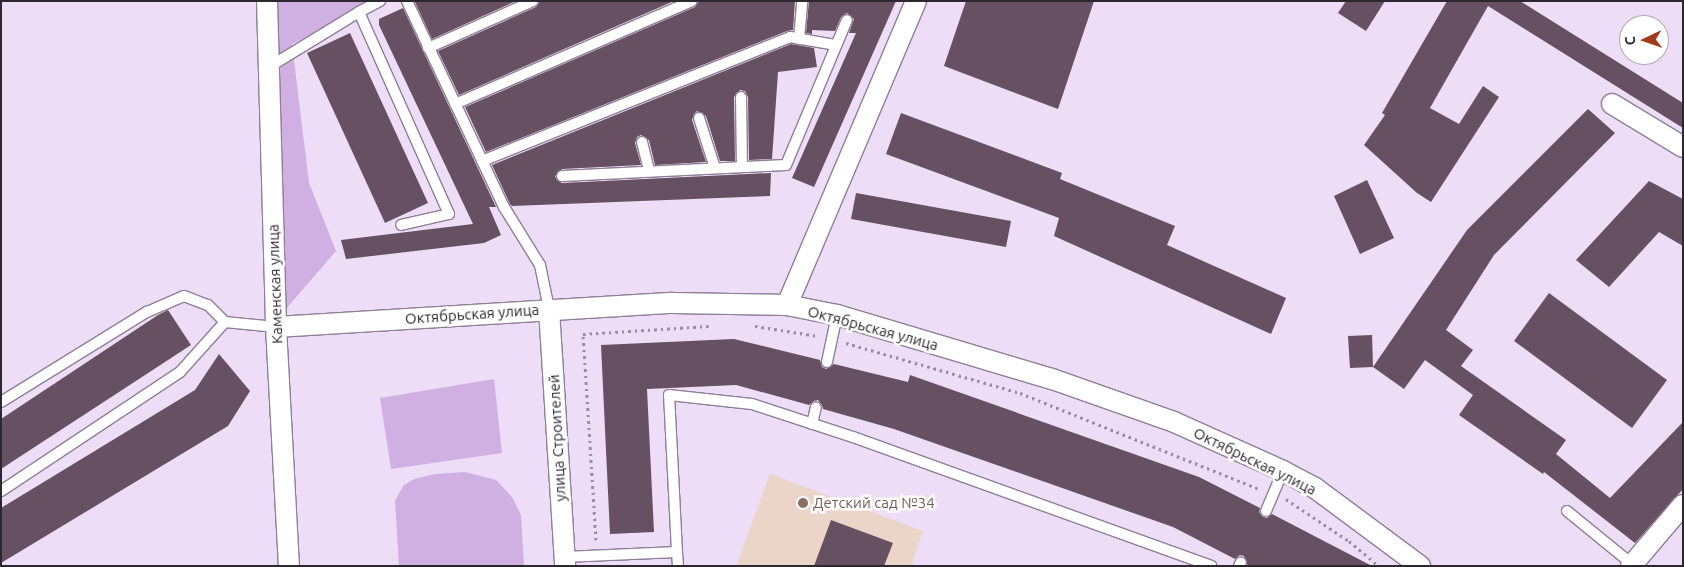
<!DOCTYPE html>
<meta charset="utf-8">
<style>
body{margin:0}
#map{position:relative;width:1684px;height:567px;overflow:hidden;background:#edddf6;font-family:Ubuntu,sans-serif}
div>[style]{position:absolute}
[style*='--x']{left:calc(var(--x)*1px);top:calc(var(--y)*1px);width:calc(var(--w)*1px);rotate:calc(var(--a)*1deg)}
.education>*{inset:0;background:#ebd5c8}
.green>*{inset:0;background:#d0b0e3}
.building>*{inset:0;background:#675061}
.path>*{height:3px;margin-top:-1.5px;transform-origin:0;background:repeating-linear-gradient(90deg,#998ea0 0 2.5px,transparent 0 6.5px)}
.roads{filter:drop-shadow(1px 0 #8e7f96) drop-shadow(-1px 0 #8e7f96) drop-shadow(0 1px #8e7f96) drop-shadow(0 -1px #8e7f96)}
.service>*{height:10px;margin:-5px;padding:0 5px;transform-origin:5px;border-radius:5px;background:#fff}
.minor>*{height:20px;margin:-10px;padding:0 10px;transform-origin:10px;border-radius:10px;background:#fff}
.dots>*{width:14px;height:14px;translate:-50% -50%;box-sizing:border-box;border:2px solid #fff;border-radius:50%}
span{translate:-50% -50%;white-space:nowrap;text-align:center;line-height:1.15;-webkit-text-stroke:5px #fff;paint-order:stroke}
.street-label{font-size:15px;color:#2d2730}
.education-label{font-size:15px;color:#785e54}
.left{translate:0 -50%;text-align:left}
.frame{position:absolute;inset:0;border:2px solid #2d2730;pointer-events:none}
.north{position:absolute;left:1619px;top:15px;width:50px;height:50px;box-sizing:border-box;background:#fff;border:1px solid #aba9ac;border-radius:50%;rotate:267deg;font-size:14px;font-weight:700;line-height:20px;text-align:center;color:#2d2730}
.north::after{content:'';display:block;margin:auto;width:18px;height:22px;background:#a23a1d;clip-path:polygon(50% 0,100% 100%,50% 72%,0 100%)}
</style>
<div id="map">
<div class="education">
<i style="clip-path:polygon(770px 474px,923px 531px,911px 566px,736px 566px)"></i>
</div>
<div class="green">
<i style="clip-path:polygon(277px 1px,380px 1px,292px 44px,309px 183px,336px 251px,285px 310px)"></i>
<i style="clip-path:polygon(494px 379px,502px 453px,391px 469px,380px 398px)"></i>
<i style="clip-path:polygon(465px 472px,496px 480px,512px 497px,521px 515px,524px 566px,399px 566px,395px 501px,403px 486px,414px 479px,435px 474px)"></i>
</div>
<div class="building">
<i style="clip-path:polygon(417px 1px,516px 1px,432px 39px,415px 2px)"></i>
<i style="clip-path:polygon(540px 1px,674px 1px,459px 95px,438px 51px,536px 7px)"></i>
<i style="clip-path:polygon(699px 1px,795px 1px,793px 30px,787px 31px,486px 152px,465px 107px,695px 7px)"></i>
<i style="clip-path:polygon(809px 1px,896px 1px,814px 187px,792px 178px,856px 33px,849px 33px,854px 19px,847px 13px,841px 17px,835px 31px,812px 30px,812px 34px,806px 33px)"></i>
<i style="clip-path:polygon(966px 1px,1094px 1px,1058px 109px,944px 66px)"></i>
<i style="clip-path:polygon(1346px 1px,1385px 1px,1366px 31px,1338px 13px)"></i>
<i style="clip-path:polygon(1447px 1px,1520px 1px,1683px 103px,1683px 128px,1488px 6px,1430px 108px,1459px 124px,1483px 86px,1499px 97px,1431px 202px,1417px 193px,1364px 145px,1385px 115px,1382px 113px)"></i>
<i style="clip-path:polygon(403px 8px,496px 207px,489px 207px,501px 235px,484px 243px,346px 259px,341px 240px,473px 224px,379px 25px,379px 19px)"></i>
<i style="clip-path:polygon(350px 33px,428px 203px,385px 223px,307px 53px)"></i>
<i style="clip-path:polygon(791px 44px,814px 48px,817px 67px,778px 72px,772px 159px,749px 160px,748px 97px,745px 91px,740px 90px,734px 97px,735px 161px,720px 161px,706px 116px,697px 111px,694px 114px,692px 120px,706px 162px,655px 165px,649px 140px,641px 135px,637px 137px,635px 143px,641px 165px,562px 169px,555px 176px,557px 180px,562px 183px,771px 173px,770px 196px,512px 206px,510px 204px,492px 165px)"></i>
<i style="clip-path:polygon(1588px 109px,1615px 133px,1494px 255px,1446px 330px,1473px 350px,1461px 366px,1566px 440px,1556px 454px,1610px 498px,1683px 422px,1683px 489px,1635px 543px,1544px 472px,1543px 474px,1459px 415px,1473px 395px,1425px 360px,1404px 389px,1373px 367px,1467px 230px)"></i>
<i style="clip-path:polygon(901px 113px,1062px 173px,1060px 179px,1175px 226px,1167px 245px,1286px 298px,1271px 334px,1054px 236px,1059px 218px,886px 154px)"></i>
<i style="clip-path:polygon(1367px 180px,1394px 238px,1360px 254px,1334px 196px)"></i>
<i style="clip-path:polygon(1649px 181px,1683px 199px,1683px 246px,1659px 232px,1609px 287px,1576px 260px)"></i>
<i style="clip-path:polygon(856px 193px,1011px 221px,1006px 247px,851px 219px)"></i>
<i style="clip-path:polygon(1549px 293px,1667px 380px,1632px 428px,1514px 341px)"></i>
<i style="clip-path:polygon(168px 310px,191px 345px,1px 469px,1px 419px,158px 315px)"></i>
<i style="clip-path:polygon(1372px 335px,1373px 367px,1350px 368px,1348px 336px)"></i>
<i style="clip-path:polygon(734px 339px,820px 360px,822px 367px,826px 369px,834px 364px,908px 382px,910px 375px,1199px 477px,1260px 508px,1259px 512px,1263px 517px,1267px 518px,1272px 514px,1372px 566px,1248px 566px,1244px 556px,1240px 555px,1235px 559px,1173px 527px,894px 429px,823px 409px,822px 405px,818px 400px,814px 401px,809px 405px,736px 385px,647px 389px,654px 532px,610px 534px,601px 345px)"></i>
<i style="clip-path:polygon(219px 354px,250px 391px,228px 426px,1px 563px,1px 508px,195px 390px)"></i>
<i style="clip-path:polygon(831px 520px,893px 543px,884px 566px,814px 566px)"></i>
</div>
<div class="path">
<i style="--x:755;--y:326;--w:64;--a:9"></i>
<i style="--x:846;--y:343;--w:181;--a:16"></i>
<i style="--x:1020;--y:393;--w:258;--a:21.9"></i>
<i style="--x:1286;--y:499;--w:76;--a:33.7"></i>
<i style="--x:1349;--y:541;--w:39;--a:40"></i>
<i style="--x:596;--y:540;--w:206;--a:-93.6"></i>
<i style="--x:583;--y:334;--w:126;--a:-3.6"></i>
</div>
<div class="roads">
<div class="service">
<i style="--x:407;--y:1;--w:228;--a:64.8"></i>
<i style="--x:504;--y:207;--w:68;--a:58.2"></i>
<i style="--x:540;--y:265;--w:45;--a:78.4"></i>
<i style="--x:359;--y:12;--w:221;--a:66"></i>
<i style="--x:449;--y:214;--w:49;--a:167.1"></i>
<i style="--x:799;--y:39;--w:38;--a:-85"></i>
<i style="--x:428;--y:48;--w:115;--a:-24.1"></i>
<i style="--x:269;--y:67;--w:105;--a:-31.4"></i>
<i style="--x:359;--y:12;--w:24;--a:-28"></i>
<i style="--x:741;--y:97;--w:70;--a:89.2"></i>
<i style="--x:455;--y:104;--w:258;--a:-23.5"></i>
<i style="--x:699;--y:118;--w:52;--a:72.3"></i>
<i style="--x:642;--y:142;--w:30;--a:76"></i>
<i style="--x:482;--y:161;--w:332;--a:-21.9"></i>
<i style="--x:790;--y:37;--w:47;--a:9.9"></i>
<i style="--x:562;--y:176;--w:224;--a:-2.8"></i>
<i style="--x:786;--y:165;--w:157;--a:-67.2"></i>
<i style="--x:827;--y:362;--w:48;--a:-78"></i>
<i style="--x:1;--y:402;--w:172;--a:-31.7"></i>
<i style="--x:147;--y:312;--w:40;--a:-23.4"></i>
<i style="--x:184;--y:296;--w:26;--a:21"></i>
<i style="--x:208;--y:305;--w:24;--a:45"></i>
<i style="--x:812;--y:424;--w:17;--a:-77"></i>
<i style="--x:1;--y:491;--w:215;--a:-33.6"></i>
<i style="--x:180;--y:372;--w:67;--a:-48"></i>
<i style="--x:225;--y:322;--w:51;--a:5.6"></i>
<i style="--x:1266;--y:511;--w:43;--a:-67"></i>
<i style="--x:1567;--y:511;--w:84;--a:39.2"></i>
<i style="--x:677;--y:552;--w:157;--a:-92.9"></i>
<i style="--x:669;--y:395;--w:83;--a:6.2"></i>
<i style="--x:752;--y:404;--w:106;--a:18.1"></i>
<i style="--x:853;--y:437;--w:381;--a:19.8"></i>
<i style="--x:564;--y:557;--w:113;--a:-2.5"></i>
<i style="--x:677;--y:552;--w:14;--a:86"></i>
<i style="--x:1239;--y:566;--w:4;--a:-63"></i>
</div>
<div class="minor">
<i style="--x:267;--y:1;--w:326;--a:88.4"></i>
<i style="--x:276;--y:327;--w:239;--a:86.9"></i>
<i style="--x:1612;--y:104;--w:83;--a:31.2"></i>
<i style="--x:787;--y:305;--w:330;--a:-67"></i>
<i style="--x:549;--y:309;--w:257;--a:86.4"></i>
<i style="--x:276;--y:327;--w:397;--a:-3.5"></i>
<i style="--x:672;--y:303;--w:115;--a:1"></i>
<i style="--x:787;--y:305;--w:51;--a:11.3"></i>
<i style="--x:837;--y:315;--w:224;--a:16.6"></i>
<i style="--x:1052;--y:379;--w:129;--a:19.4"></i>
<i style="--x:1174;--y:422;--w:120;--a:24.2"></i>
<i style="--x:1283;--y:471;--w:36;--a:28"></i>
<i style="--x:1315;--y:488;--w:131;--a:36.6"></i>
<i style="--x:1631;--y:566;--w:80;--a:-49.6"></i>
</div>
</div>
<div class="dots">
<i style="left:803px;top:503px;background:#8d6e63"></i>
</div>
<div class="street-label">
<span style="left:275px;top:284px;rotate:-92deg">Каменская улица</span>
<span style="left:472px;top:314px;rotate:-4deg">Октябрьская улица</span>
<span style="left:873px;top:328px;rotate:15deg">Октябрьская улица</span>
<span style="left:557px;top:438px;rotate:-93deg">улица Строителей</span>
<span style="left:1255px;top:461px;rotate:26deg">Октябрьская улица</span>
</div>
<div class="education-label">
<span class="left" style="left:813px;top:503px">Детский сад №34</span>
</div>
<div class="frame"></div>
<div class="north">С</div>
</div>
